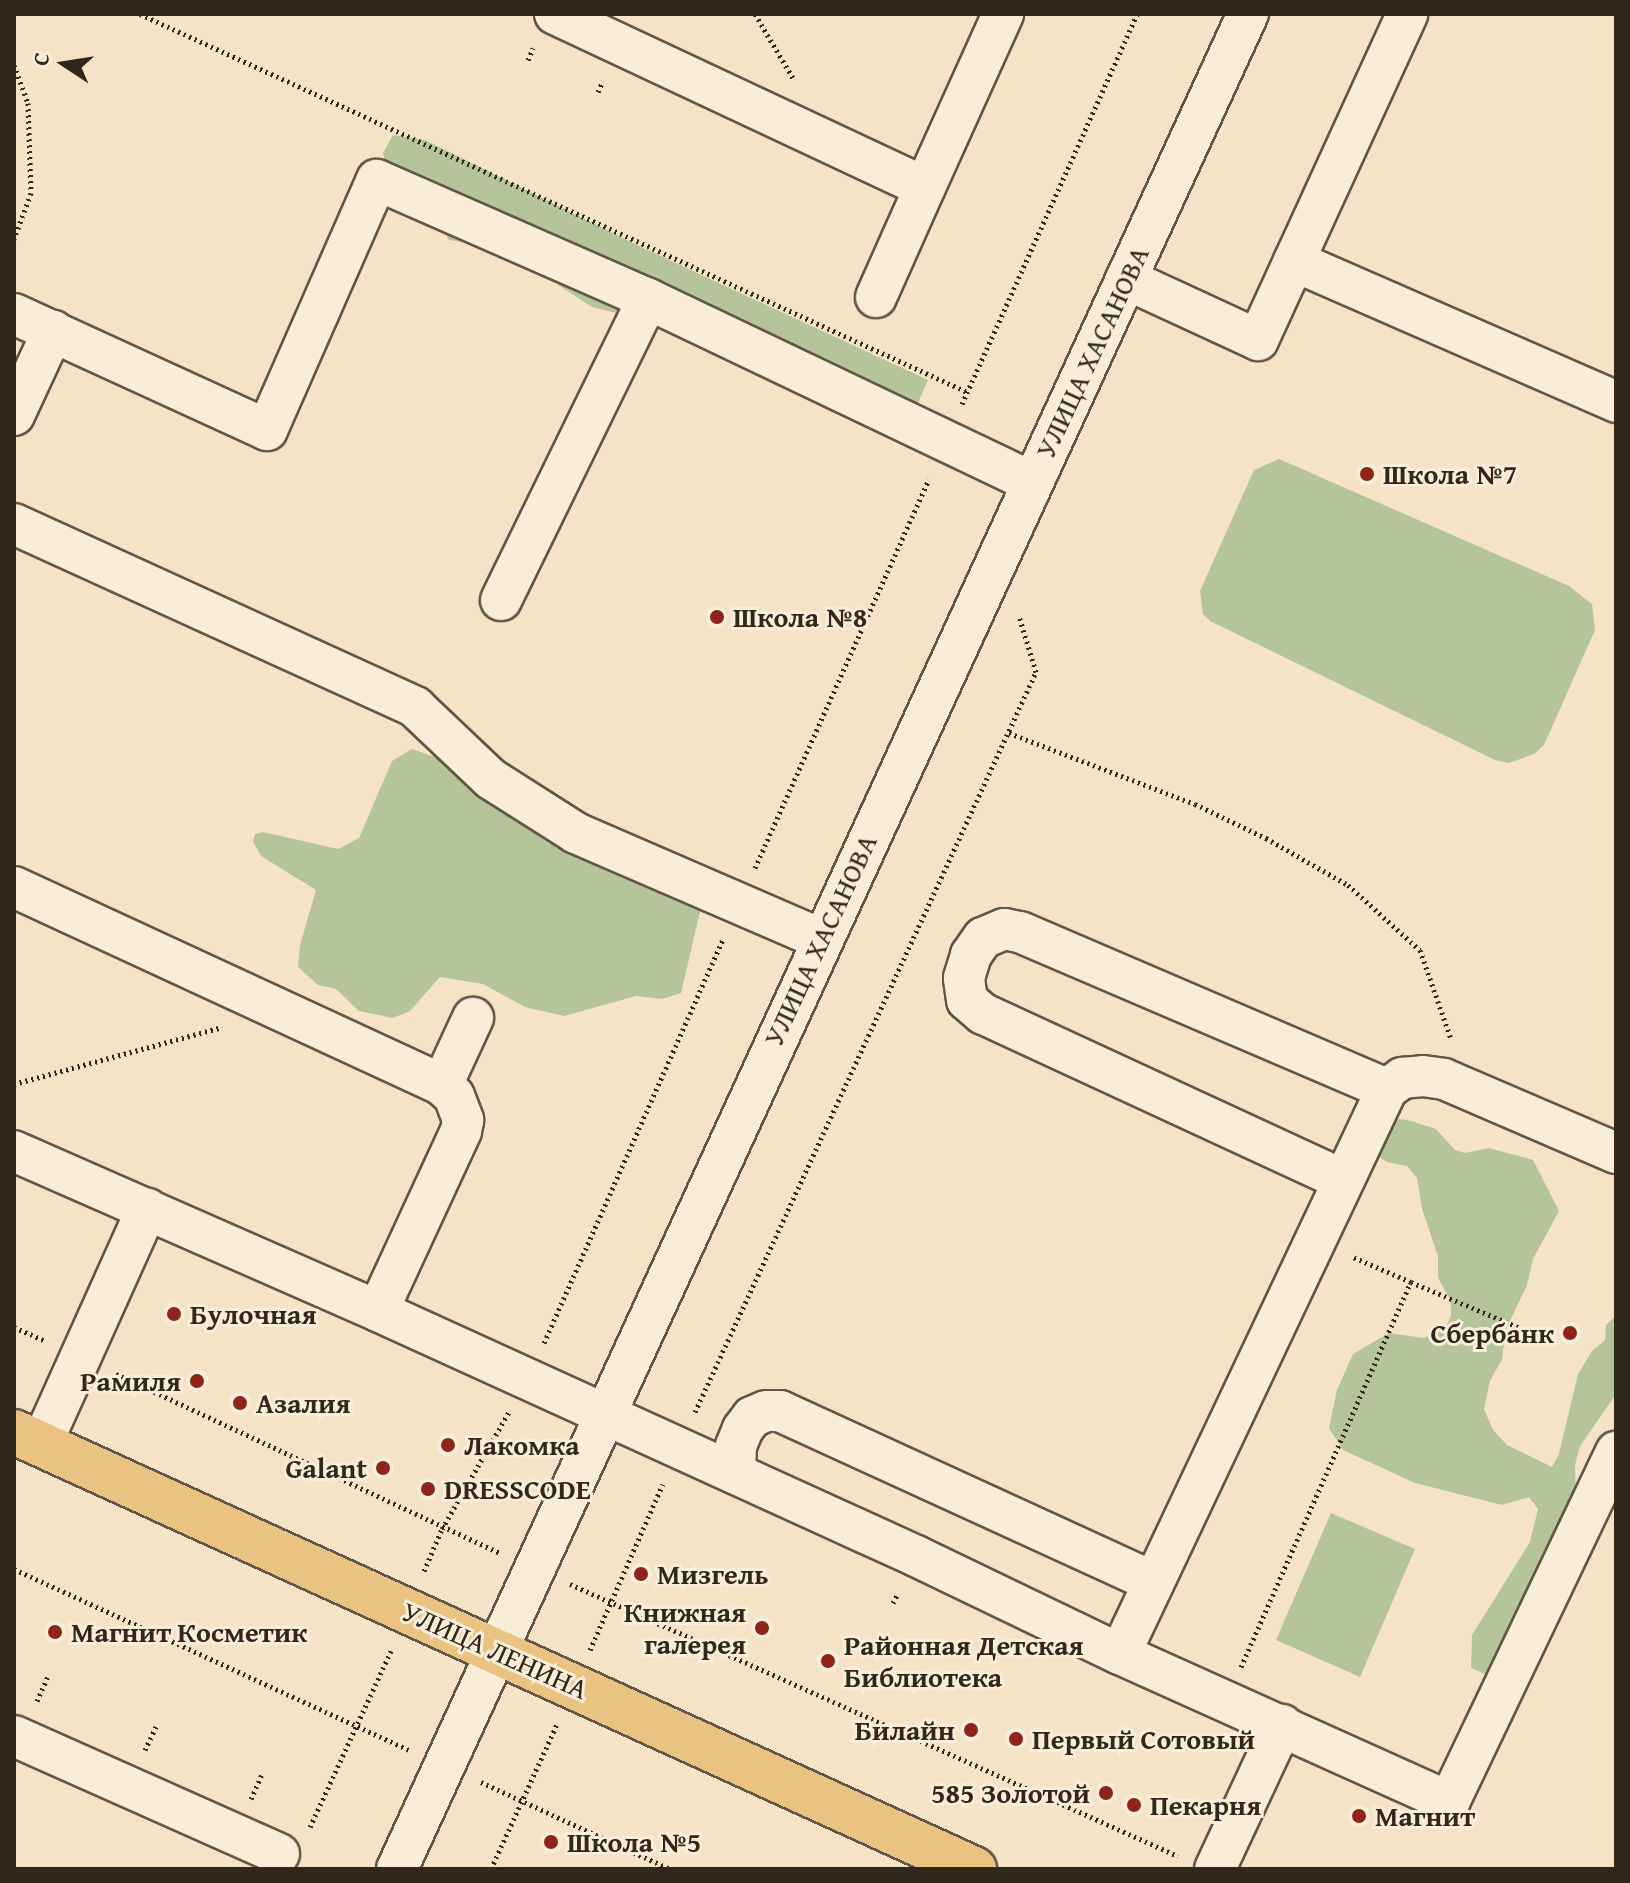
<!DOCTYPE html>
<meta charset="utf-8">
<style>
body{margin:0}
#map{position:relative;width:1630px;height:1883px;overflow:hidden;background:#f4e3c4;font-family:"Gentium Book Plus",serif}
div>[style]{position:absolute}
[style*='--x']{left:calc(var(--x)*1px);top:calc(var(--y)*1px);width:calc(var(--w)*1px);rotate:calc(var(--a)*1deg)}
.green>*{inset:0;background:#b5c599}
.path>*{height:5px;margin-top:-2.5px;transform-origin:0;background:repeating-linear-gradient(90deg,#30271d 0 2px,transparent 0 6px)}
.roads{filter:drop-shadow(2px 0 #615647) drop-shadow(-2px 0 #615647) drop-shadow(0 2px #615647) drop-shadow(0 -2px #615647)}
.minor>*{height:40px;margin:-20px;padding:0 20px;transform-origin:20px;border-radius:20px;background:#f8edd9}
.major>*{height:44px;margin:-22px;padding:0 22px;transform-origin:22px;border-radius:22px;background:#eac282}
.dots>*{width:22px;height:22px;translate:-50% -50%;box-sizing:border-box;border:4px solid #f8edd9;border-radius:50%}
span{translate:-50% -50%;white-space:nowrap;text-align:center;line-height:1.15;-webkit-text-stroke:6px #f8edd9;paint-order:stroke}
.street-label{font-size:28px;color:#30271d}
.poi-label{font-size:28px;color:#30271d;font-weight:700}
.left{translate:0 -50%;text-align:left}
.right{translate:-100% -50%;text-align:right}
.frame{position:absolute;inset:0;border:16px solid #30271d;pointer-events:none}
.north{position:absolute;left:24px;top:24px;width:80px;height:80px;-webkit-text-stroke:6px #f8edd9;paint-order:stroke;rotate:282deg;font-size:22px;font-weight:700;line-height:32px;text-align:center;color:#30271d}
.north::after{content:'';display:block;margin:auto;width:28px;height:36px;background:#30271d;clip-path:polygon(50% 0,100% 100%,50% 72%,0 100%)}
</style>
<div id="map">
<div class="green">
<i style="clip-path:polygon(393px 135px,425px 140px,637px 245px,928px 380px,914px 412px,865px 419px,825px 409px,777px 353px,592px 307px,502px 248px,449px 240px,439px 223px,387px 170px,383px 153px)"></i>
<i style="clip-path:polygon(1279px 459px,1569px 586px,1592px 604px,1595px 630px,1544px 745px,1534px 754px,1509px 763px,1495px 760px,1210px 621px,1203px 614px,1200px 591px,1254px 470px)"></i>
<i style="clip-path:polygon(412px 749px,449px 762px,702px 903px,681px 993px,662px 999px,636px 996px,564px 1016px,525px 1007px,483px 984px,440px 977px,410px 1011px,393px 1018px,359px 1011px,336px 989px,318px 985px,298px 967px,300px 945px,316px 890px,261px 856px,253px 842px,255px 834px,263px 832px,338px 849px,359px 838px,392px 761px)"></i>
<i style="clip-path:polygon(1376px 1117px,1408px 1120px,1436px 1129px,1455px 1150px,1465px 1153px,1489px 1148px,1533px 1160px,1559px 1211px,1533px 1259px,1527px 1285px,1506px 1329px,1502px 1359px,1490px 1381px,1484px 1409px,1493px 1430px,1507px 1445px,1552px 1467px,1559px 1454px,1578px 1374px,1592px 1351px,1605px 1340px,1606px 1325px,1616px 1315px,1616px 1394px,1580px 1446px,1575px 1465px,1576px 1504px,1497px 1671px,1485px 1674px,1471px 1668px,1472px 1635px,1530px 1542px,1538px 1509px,1529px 1497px,1502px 1505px,1415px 1483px,1343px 1450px,1329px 1428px,1337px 1390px,1353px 1354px,1389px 1333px,1423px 1338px,1445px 1330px,1451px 1315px,1451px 1301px,1438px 1278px,1438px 1256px,1422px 1209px,1417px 1178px,1407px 1166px,1387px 1162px,1369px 1150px)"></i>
<i style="clip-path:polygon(1331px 1513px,1415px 1549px,1360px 1677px,1276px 1640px)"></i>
</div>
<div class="path">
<i style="--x:140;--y:14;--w:909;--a:24.56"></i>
<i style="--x:755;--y:14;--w:74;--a:59.3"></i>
<i style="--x:528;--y:60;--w:13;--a:-67"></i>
<i style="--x:14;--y:65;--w:40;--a:69.8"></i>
<i style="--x:28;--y:103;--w:90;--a:88.1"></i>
<i style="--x:31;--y:193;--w:49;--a:110.3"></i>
<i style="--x:598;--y:92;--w:12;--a:-66"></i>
<i style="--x:962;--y:404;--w:427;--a:-65.8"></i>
<i style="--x:1009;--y:733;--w:199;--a:20.9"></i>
<i style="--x:1195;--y:804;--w:79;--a:25.6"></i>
<i style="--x:1266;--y:838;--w:95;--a:29.8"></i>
<i style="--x:1348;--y:885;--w:97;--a:42.1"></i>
<i style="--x:1420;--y:950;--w:94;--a:70.8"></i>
<i style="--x:755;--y:868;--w:426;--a:-65.9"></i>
<i style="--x:14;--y:1084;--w:216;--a:-15.3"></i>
<i style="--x:1411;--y:1282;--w:124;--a:22.8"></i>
<i style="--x:14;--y:1327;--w:35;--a:24"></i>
<i style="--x:544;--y:1343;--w:442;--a:-66.1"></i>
<i style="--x:116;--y:1374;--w:423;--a:25"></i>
<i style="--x:695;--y:1412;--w:815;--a:-65.26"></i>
<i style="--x:1036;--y:672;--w:59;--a:-106.9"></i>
<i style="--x:14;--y:1569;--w:434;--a:24.6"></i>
<i style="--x:424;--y:1571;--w:46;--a:-66.8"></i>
<i style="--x:442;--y:1529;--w:135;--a:-60.2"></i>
<i style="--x:570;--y:1584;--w:666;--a:24.1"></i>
<i style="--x:893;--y:1603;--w:11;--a:-63"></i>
<i style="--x:590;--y:1650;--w:181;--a:-66.3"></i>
<i style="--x:1241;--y:1667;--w:421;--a:-66.2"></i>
<i style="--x:1411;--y:1282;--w:65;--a:-156.6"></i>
<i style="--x:37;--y:1701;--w:27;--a:-66"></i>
<i style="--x:145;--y:1750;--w:26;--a:-65"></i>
<i style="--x:481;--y:1782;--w:208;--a:24.7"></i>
<i style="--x:251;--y:1799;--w:27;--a:-66"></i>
<i style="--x:310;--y:1827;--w:194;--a:-65.3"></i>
<i style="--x:491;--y:1869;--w:159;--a:-65.5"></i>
</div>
<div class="roads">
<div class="minor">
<i style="--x:555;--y:14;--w:408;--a:25.1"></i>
<i style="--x:925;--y:187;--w:190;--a:-65.7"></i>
<i style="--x:1294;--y:261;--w:352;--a:23.6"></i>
<i style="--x:1126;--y:279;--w:145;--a:24.8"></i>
<i style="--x:1258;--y:340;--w:358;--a:-65.4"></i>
<i style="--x:876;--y:297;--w:120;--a:-66"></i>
<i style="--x:14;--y:314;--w:278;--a:24.6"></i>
<i style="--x:267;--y:430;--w:273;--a:-66.3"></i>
<i style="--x:377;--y:180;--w:296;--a:23.7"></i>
<i style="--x:648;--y:299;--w:424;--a:25.5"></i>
<i style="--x:14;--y:415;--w:93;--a:-65.1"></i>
<i style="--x:14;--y:524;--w:441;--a:24.5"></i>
<i style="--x:415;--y:707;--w:105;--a:43.5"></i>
<i style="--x:491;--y:779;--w:101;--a:32.4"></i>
<i style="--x:576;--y:833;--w:267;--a:23.4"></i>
<i style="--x:501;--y:600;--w:335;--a:-64"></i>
<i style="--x:14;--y:887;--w:472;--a:24.8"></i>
<i style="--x:442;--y:1085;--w:16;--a:43"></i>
<i style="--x:454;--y:1096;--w:26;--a:69"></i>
<i style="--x:463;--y:1120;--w:11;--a:100"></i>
<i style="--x:461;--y:1131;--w:198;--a:114.8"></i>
<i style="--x:378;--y:1311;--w:398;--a:-156.3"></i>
<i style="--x:442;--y:1085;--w:74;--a:-65.2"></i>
<i style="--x:1343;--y:1180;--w:396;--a:-155.2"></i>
<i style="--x:983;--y:1014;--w:21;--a:-139"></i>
<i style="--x:967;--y:1000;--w:22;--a:-98"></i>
<i style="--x:964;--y:978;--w:24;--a:-73"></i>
<i style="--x:971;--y:955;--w:21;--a:-55"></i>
<i style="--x:983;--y:938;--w:23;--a:-23"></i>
<i style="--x:1004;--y:929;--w:16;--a:11"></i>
<i style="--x:1020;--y:932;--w:399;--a:23.2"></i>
<i style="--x:378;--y:1311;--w:591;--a:24.48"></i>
<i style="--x:916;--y:1556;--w:226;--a:25.7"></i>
<i style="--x:1120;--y:1654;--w:361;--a:24.2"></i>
<i style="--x:1449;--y:1802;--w:388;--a:-64.5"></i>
<i style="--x:41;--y:1445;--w:259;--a:-65.8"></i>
<i style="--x:735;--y:1473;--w:27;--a:-88"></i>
<i style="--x:736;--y:1446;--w:18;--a:-68"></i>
<i style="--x:743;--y:1429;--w:15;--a:-53"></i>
<i style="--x:752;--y:1417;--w:15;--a:-23"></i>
<i style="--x:766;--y:1411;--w:14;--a:0"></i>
<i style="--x:780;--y:1411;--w:411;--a:24.6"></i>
<i style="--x:1120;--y:1654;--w:625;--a:-64.71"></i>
<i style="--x:1387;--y:1089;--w:19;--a:-36"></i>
<i style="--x:1402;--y:1078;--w:21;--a:-5"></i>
<i style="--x:1423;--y:1076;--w:21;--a:8"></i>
<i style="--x:1444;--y:1079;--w:187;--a:23.3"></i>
<i style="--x:14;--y:1736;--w:290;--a:24"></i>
<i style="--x:397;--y:1869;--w:2041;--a:-65.36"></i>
<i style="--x:1215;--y:1869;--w:159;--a:-65"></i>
</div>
<div class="major">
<i style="--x:14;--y:1432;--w:1055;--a:24.48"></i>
</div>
</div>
<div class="dots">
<i style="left:1367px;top:474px;background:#8f2418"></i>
<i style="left:717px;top:617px;background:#8f2418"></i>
<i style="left:174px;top:1314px;background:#8f2418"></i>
<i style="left:1570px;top:1333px;background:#8f2418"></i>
<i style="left:197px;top:1381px;background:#8f2418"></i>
<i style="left:240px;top:1403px;background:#8f2418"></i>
<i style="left:448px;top:1445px;background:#8f2418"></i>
<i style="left:383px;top:1468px;background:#8f2418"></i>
<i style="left:428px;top:1489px;background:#8f2418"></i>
<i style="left:641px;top:1574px;background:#8f2418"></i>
<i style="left:762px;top:1628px;background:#8f2418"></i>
<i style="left:55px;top:1632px;background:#8f2418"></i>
<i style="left:828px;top:1661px;background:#8f2418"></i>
<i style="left:971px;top:1730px;background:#8f2418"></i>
<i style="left:1016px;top:1739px;background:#8f2418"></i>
<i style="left:1106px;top:1793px;background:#8f2418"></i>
<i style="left:1134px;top:1805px;background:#8f2418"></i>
<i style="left:1359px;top:1816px;background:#8f2418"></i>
<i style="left:551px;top:1842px;background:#8f2418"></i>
</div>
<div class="street-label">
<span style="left:1092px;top:352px;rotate:-65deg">УЛИЦА ХАСАНОВА</span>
<span style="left:820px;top:940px;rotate:-65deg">УЛИЦА ХАСАНОВА</span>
<span style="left:495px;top:1650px;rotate:24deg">УЛИЦА ЛЕНИНА</span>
</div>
<div class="poi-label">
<span class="left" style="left:1383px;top:474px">Школа №7</span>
<span class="left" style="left:733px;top:617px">Школа №8</span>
<span class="left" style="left:190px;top:1314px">Булочная</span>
<span class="right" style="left:1554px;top:1333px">Сбербанк</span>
<span class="right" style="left:181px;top:1381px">Рамиля</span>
<span class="left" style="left:256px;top:1403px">Азалия</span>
<span class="left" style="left:464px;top:1445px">Лакомка</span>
<span class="right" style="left:367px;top:1468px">Galant</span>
<span class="left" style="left:444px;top:1489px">DRESSCODE</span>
<span class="left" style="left:657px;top:1574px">Мизгель</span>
<span class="right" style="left:746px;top:1628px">Книжная<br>галерея</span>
<span class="left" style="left:71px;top:1632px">Магнит Косметик</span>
<span class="left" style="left:844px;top:1661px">Районная Детская<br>Библиотека</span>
<span class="right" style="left:955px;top:1730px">Билайн</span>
<span class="left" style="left:1032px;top:1739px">Первый Сотовый</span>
<span class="right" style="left:1090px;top:1793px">585 Золотой</span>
<span class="left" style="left:1150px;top:1805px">Пекарня</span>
<span class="left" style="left:1375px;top:1816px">Магнит</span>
<span class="left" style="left:567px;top:1842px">Школа №5</span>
</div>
<div class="frame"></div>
<div class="north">С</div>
</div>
